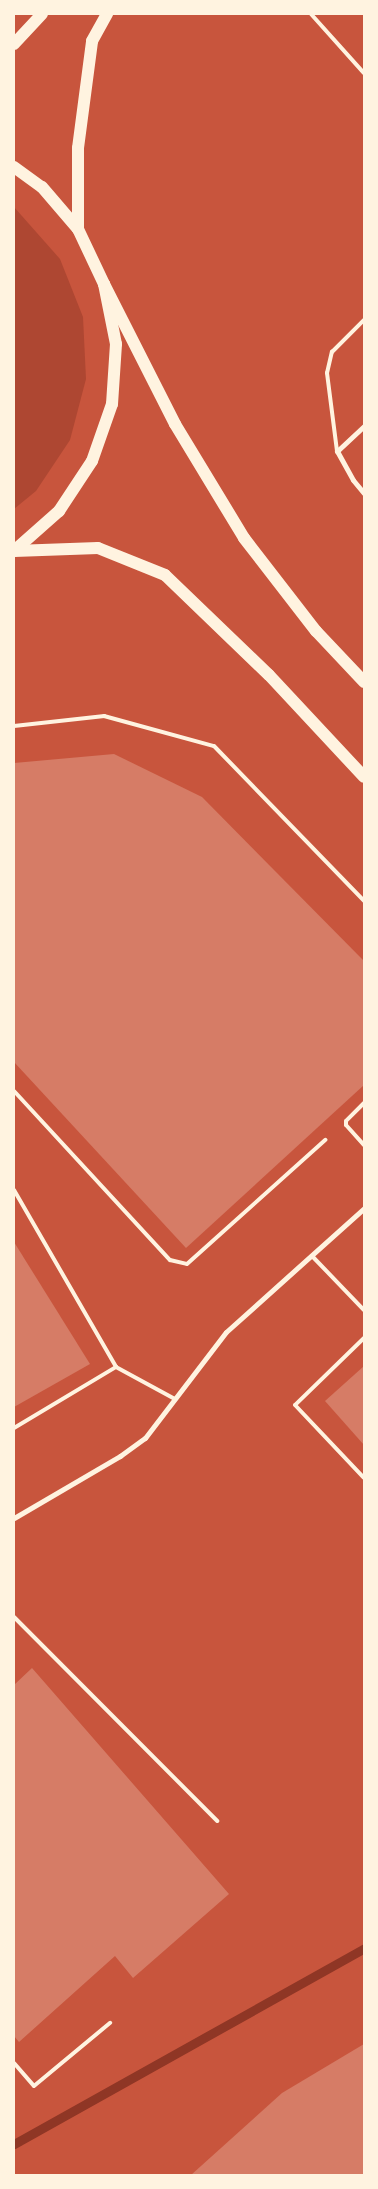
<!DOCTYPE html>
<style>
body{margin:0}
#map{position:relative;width:378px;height:2189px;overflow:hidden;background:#c8553d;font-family:Overpass,sans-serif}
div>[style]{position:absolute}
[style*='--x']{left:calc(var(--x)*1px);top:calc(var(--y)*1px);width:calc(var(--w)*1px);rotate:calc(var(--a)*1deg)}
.green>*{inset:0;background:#ae4732}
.stream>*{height:9px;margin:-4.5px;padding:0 4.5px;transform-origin:4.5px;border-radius:4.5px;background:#8f3625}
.building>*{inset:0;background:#d67c66}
.service>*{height:4px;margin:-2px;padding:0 2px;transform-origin:2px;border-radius:2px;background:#fff3e0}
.minor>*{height:5px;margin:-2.5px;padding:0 2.5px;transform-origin:2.5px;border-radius:2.5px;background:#fff3e0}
.primary>*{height:12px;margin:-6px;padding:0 6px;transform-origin:6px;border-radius:6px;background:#fff3e0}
span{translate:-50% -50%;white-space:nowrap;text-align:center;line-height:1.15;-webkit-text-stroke:4px #fff3e0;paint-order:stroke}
.frame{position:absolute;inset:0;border:15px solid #fff3e0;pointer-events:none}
</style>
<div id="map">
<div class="green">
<i style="clip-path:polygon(14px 207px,60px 259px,83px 317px,86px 379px,70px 440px,36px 491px,14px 509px)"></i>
</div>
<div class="stream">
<i style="--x:14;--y:2144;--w:401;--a:-29.2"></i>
</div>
<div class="building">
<i style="clip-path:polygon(114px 754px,202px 797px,364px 961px,364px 1085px,186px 1248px,14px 1062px,14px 763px)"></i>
<i style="clip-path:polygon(14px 1242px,90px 1364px,14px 1407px)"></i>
<i style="clip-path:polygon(364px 1366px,364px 1445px,325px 1401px)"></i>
<i style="clip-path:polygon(32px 1668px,229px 1894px,133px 1978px,115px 1956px,19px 2042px,14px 2036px,14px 1685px)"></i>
<i style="clip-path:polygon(364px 2044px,364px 2175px,191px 2175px,282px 2093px)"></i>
</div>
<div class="service">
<i style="--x:311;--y:14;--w:79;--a:48.1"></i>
<i style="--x:337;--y:451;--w:79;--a:-97.3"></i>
<i style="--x:327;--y:373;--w:22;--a:-77"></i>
<i style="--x:332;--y:352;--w:45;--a:-45"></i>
<i style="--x:14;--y:726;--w:91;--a:-6.3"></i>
<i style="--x:104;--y:716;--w:114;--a:15.3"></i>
<i style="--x:214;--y:746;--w:216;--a:45.9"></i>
<i style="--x:14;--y:1091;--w:230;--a:47.3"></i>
<i style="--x:170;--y:1260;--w:17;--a:13"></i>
<i style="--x:187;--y:1264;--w:186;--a:-41.9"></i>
<i style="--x:364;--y:1103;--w:25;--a:135"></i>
<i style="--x:346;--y:1121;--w:4;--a:90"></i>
<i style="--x:346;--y:1125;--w:27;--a:48"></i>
<i style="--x:14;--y:1190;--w:204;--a:60"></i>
<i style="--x:116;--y:1367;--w:67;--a:28.5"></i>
<i style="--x:312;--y:1256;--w:75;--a:46.1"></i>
<i style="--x:364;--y:1338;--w:96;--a:135.8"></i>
<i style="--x:295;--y:1405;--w:100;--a:46.6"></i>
<i style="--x:14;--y:1428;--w:119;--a:-30.9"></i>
<i style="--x:14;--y:1617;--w:288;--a:45.1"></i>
<i style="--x:14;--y:2063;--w:30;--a:49"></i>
<i style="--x:34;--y:2086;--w:99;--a:-39.7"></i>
</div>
<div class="minor">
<i style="--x:364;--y:426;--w:37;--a:137"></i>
<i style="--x:337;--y:451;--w:33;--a:61"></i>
<i style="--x:353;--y:480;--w:17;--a:50"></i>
<i style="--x:14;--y:1518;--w:123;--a:-30.3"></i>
<i style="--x:120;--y:1456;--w:31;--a:-36"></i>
<i style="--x:145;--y:1438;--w:133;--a:-52.6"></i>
<i style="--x:226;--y:1332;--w:186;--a:-41.9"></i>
</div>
<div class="primary">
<i style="--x:14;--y:44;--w:41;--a:-47"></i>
<i style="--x:14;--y:167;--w:34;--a:36"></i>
<i style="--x:42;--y:187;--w:55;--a:49.4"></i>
<i style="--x:78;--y:229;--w:61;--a:64.7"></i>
<i style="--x:104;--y:284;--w:61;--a:78.7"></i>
<i style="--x:116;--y:344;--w:60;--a:93.8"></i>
<i style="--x:112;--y:404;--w:60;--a:109.3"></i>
<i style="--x:92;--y:461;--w:60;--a:123.4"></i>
<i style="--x:59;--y:511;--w:60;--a:138.4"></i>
<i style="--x:78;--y:229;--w:81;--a:-90"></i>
<i style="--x:78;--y:148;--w:108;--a:-82.5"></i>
<i style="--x:92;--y:41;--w:31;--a:-61"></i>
<i style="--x:104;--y:284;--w:157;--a:63.1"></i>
<i style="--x:175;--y:424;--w:133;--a:58.8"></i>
<i style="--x:244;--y:538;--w:118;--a:52.3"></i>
<i style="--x:316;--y:631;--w:70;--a:46.7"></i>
<i style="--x:14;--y:551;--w:84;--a:-2"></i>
<i style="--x:98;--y:548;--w:72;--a:21.9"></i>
<i style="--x:165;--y:575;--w:144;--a:43.9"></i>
<i style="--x:269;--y:675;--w:139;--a:47"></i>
</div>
<div class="frame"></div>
</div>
